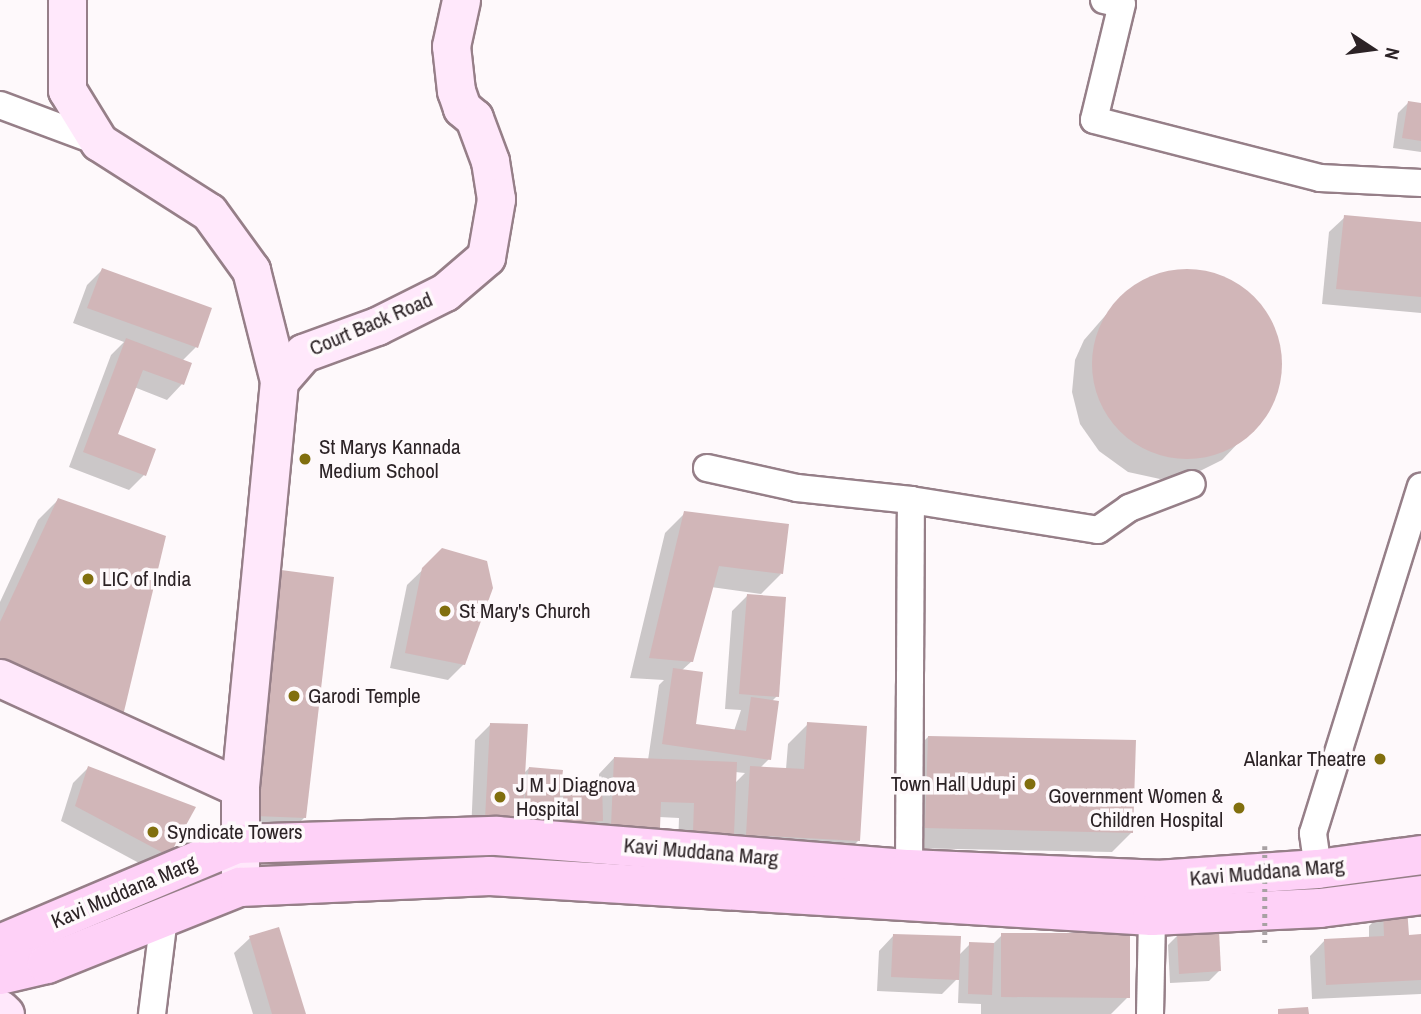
<!DOCTYPE html>
<style>
body{margin:0}
#map{position:relative;width:1421px;height:1014px;overflow:hidden;background:#fef9fb;font-family:"Archivo Narrow",sans-serif}
div>[style]{position:absolute}
[style*='--x']{left:calc(var(--x)*1px);top:calc(var(--y)*1px);width:calc(var(--w)*1px);rotate:calc(var(--a)*1deg)}
.shadow>*{inset:0;background:#0003}
.building>*{inset:0;background:#d1b6b8}
.round{border-radius:50%}
.roads{filter:drop-shadow(2px 0 #967f88) drop-shadow(-2px 0 #967f88) drop-shadow(0 2px #967f88) drop-shadow(0 -2px #967f88)}
.street>*{height:26px;margin:-13px;padding:0 13px;transform-origin:13px;border-radius:13px;background:#fff}
.secondary>*{height:37px;margin:-18.5px;padding:0 18.5px;transform-origin:18.5px;border-radius:18.5px;background:#ffe8fb}
.primary>*{height:38px;margin:-19px;padding:0 19px;transform-origin:19px;border-radius:19px;background:#fed1f7}
.path-bridge>*{height:4.5px;margin-top:-2.25px;transform-origin:0;background:repeating-linear-gradient(90deg,#a8a1a3 0 3.5px,transparent 0 8.5px)}
.dots>*{width:19px;height:19px;translate:-50% -50%;box-sizing:border-box;border:4px solid #fef9fb;border-radius:50%}
span{translate:-50% -50%;white-space:nowrap;text-align:center;line-height:1.15;-webkit-text-stroke:7px #fef9fb;paint-order:stroke}
.street-label{font-size:21px;color:#2c2326}
.poi-label{font-size:21px;color:#2c2326}
.left{translate:0 -50%;text-align:left}
.right{translate:-100% -50%;text-align:right}
.north{position:absolute;left:1337px;top:14px;width:70px;height:70px;-webkit-text-stroke:5px #fef9fb;paint-order:stroke;rotate:103deg;font-size:19px;font-weight:700;line-height:28px;text-align:center;color:#2c2326}
.north::after{content:'';display:block;margin:auto;width:24px;height:32px;background:#2c2326;clip-path:polygon(50% 0,100% 100%,50% 72%,0 100%)}
</style>
<div id="map">
<div class="shadow">
<i style="clip-path:polygon(1408px 103px,1421px 105px,1421px 152px,1393px 148px,1398px 113px)"></i>
<i style="clip-path:polygon(1345px 217px,1421px 224px,1421px 313px,1322px 304px,1329px 232px)"></i>
<i style="clip-path:polygon(102px 270px,210px 309px,196px 347px,182px 361px,189px 364px,182px 384px,167px 400px,134px 387px,116px 435px,144px 475px,129px 490px,69px 467px,111px 355px,124px 342px,73px 323px,87px 285px)"></i>
<i style="clip-path:polygon(1185px 270px,1233px 282px,1258px 303px,1274px 331px,1280px 364px,1274px 396px,1265px 415px,1222px 460px,1192px 475px,1160px 479px,1128px 472px,1099px 451px,1080px 424px,1072px 392px,1075px 360px,1084px 340px,1125px 293px,1153px 276px)"></i>
<i style="clip-path:polygon(58px 500px,0 693px,0 602px,38px 520px)"></i>
<i style="clip-path:polygon(evenodd,685px 513px,781px 574px,761px 594px,711px 587px,692px 661px,681px 671px,694px 725px,734px 731px,741px 710px,725px 709px,732px 611px,747px 596px,777px 696px,771px 702px,769px 759px,760px 768px,786px 769px,788px 744px,808px 724px,859px 840px,839px 860px,678px 846px,679px 818px,659px 817px,659px 827px,643px 843px,471px 833px,475px 740px,490px 725px,523px 774px,529px 768px,559px 789px,564px 784px,599px 783px,599px 774px,614px 758px,648px 760px,659px 685px,664px 680px,630px 678px,665px 533px,685px 513px,735px 772px,745px 773px,734px 784px,735px 772px)"></i>
<i style="clip-path:polygon(443px 550px,464px 664px,448px 680px,390px 668px,407px 585px)"></i>
<i style="clip-path:polygon(281px 572px,304px 818px,284px 838px,236px 835px,261px 592px)"></i>
<i style="clip-path:polygon(928px 737px,1132px 832px,1112px 852px,906px 848px,908px 757px)"></i>
<i style="clip-path:polygon(88px 768px,167px 855px,152px 870px,61px 821px,73px 783px)"></i>
<i style="clip-path:polygon(1384px 911px,1407px 937px,1421px 936px,1421px 994px,1312px 999px,1310px 956px,1325px 940px,1369px 938px,1369px 926px)"></i>
<i style="clip-path:polygon(278px 929px,304px 1014px,253px 1014px,234px 953px,250px 938px)"></i>
<i style="clip-path:polygon(894px 935px,959px 955px,970px 944px,992px 945px,1002px 935px,1128px 997px,1111px 1014px,981px 1014px,981px 1004px,958px 1003px,959px 977px,942px 994px,877px 991px,879px 951px)"></i>
<i style="clip-path:polygon(1178px 935px,1220px 970px,1209px 981px,1170px 983px,1168px 945px)"></i>
</div>
<div class="building">
<i style="clip-path:polygon(1408px 101px,1421px 103px,1421px 141px,1402px 138px)"></i>
<i style="clip-path:polygon(1344px 215px,1421px 222px,1421px 297px,1336px 289px)"></i>
<i style="clip-path:polygon(102px 268px,212px 308px,198px 348px,87px 308px)"></i>
<i class="round" style="left:1092px;top:269px;width:190px;height:190px"></i>
<i style="clip-path:polygon(126px 338px,192px 363px,184px 385px,143px 370px,118px 434px,156px 449px,146px 476px,83px 452px)"></i>
<i style="clip-path:polygon(58px 498px,166px 536px,121px 724px,0 664px,0 622px)"></i>
<i style="clip-path:polygon(684px 511px,789px 524px,783px 574px,719px 566px,693px 662px,649px 658px)"></i>
<i style="clip-path:polygon(442px 548px,487px 561px,493px 588px,465px 665px,405px 653px,422px 568px)"></i>
<i style="clip-path:polygon(281px 570px,334px 577px,306px 818px,255px 816px)"></i>
<i style="clip-path:polygon(747px 594px,786px 597px,779px 697px,739px 694px)"></i>
<i style="clip-path:polygon(673px 668px,703px 672px,696px 724px,746px 731px,751px 697px,779px 701px,771px 760px,662px 744px)"></i>
<i style="clip-path:polygon(807px 722px,867px 726px,860px 841px,746px 835px,750px 766px,804px 769px)"></i>
<i style="clip-path:polygon(490px 723px,528px 724px,523px 811px,529px 767px,563px 770px,557px 824px,485px 819px)"></i>
<i style="clip-path:polygon(928px 736px,1136px 740px,1133px 833px,925px 828px)"></i>
<i style="clip-path:polygon(614px 757px,737px 762px,734px 834px,693px 832px,694px 803px,661px 802px,660px 828px,611px 826px)"></i>
<i style="clip-path:polygon(88px 766px,196px 807px,169px 856px,75px 806px)"></i>
<i style="clip-path:polygon(602px 781px,603px 821px,564px 823px,563px 783px)"></i>
<i style="clip-path:polygon(1407px 908px,1409px 935px,1421px 934px,1421px 980px,1326px 985px,1324px 939px,1384px 936px,1383px 909px)"></i>
<i style="clip-path:polygon(279px 927px,306px 1014px,272px 1014px,249px 936px)"></i>
<i style="clip-path:polygon(1219px 931px,1221px 971px,1179px 974px,1177px 933px)"></i>
<i style="clip-path:polygon(1001px 933px,1130px 933px,1130px 998px,1001px 997px)"></i>
<i style="clip-path:polygon(893px 934px,961px 936px,959px 980px,891px 977px)"></i>
<i style="clip-path:polygon(969px 942px,994px 943px,992px 995px,968px 994px)"></i>
<i style="clip-path:polygon(1308px 1007px,1309px 1014px,1278px 1014px,1278px 1009px)"></i>
</div>
<div class="roads">
<div class="street">
<i style="--x:1104;--y:0;--w:18;--a:13"></i>
<i style="--x:1122;--y:4;--w:119;--a:103.6"></i>
<i style="--x:1094;--y:120;--w:233;--a:14.4"></i>
<i style="--x:1320;--y:178;--w:101;--a:2.8"></i>
<i style="--x:0;--y:105;--w:106;--a:20.5"></i>
<i style="--x:707;--y:468;--w:92;--a:12.5"></i>
<i style="--x:797;--y:488;--w:115;--a:6"></i>
<i style="--x:911;--y:500;--w:189;--a:9.1"></i>
<i style="--x:1098;--y:530;--w:38;--a:-35"></i>
<i style="--x:1129;--y:508;--w:67;--a:-20.9"></i>
<i style="--x:909;--y:869;--w:369;--a:-89.7"></i>
<i style="--x:1318;--y:869;--w:36;--a:-98"></i>
<i style="--x:1313;--y:833;--w:363;--a:-72.7"></i>
<i style="--x:152;--y:1014;--w:98;--a:-82.9"></i>
<i style="--x:1150;--y:1014;--w:98;--a:-88.8"></i>
</div>
<div class="secondary">
<i style="--x:67;--y:0;--w:90;--a:90"></i>
<i style="--x:67;--y:90;--w:61;--a:58.4"></i>
<i style="--x:99;--y:142;--w:130;--a:32.5"></i>
<i style="--x:209;--y:212;--w:72;--a:54.1"></i>
<i style="--x:251;--y:270;--w:114;--a:75.8"></i>
<i style="--x:279;--y:381;--w:409;--a:95.5"></i>
<i style="--x:240;--y:788;--w:99;--a:90"></i>
<i style="--x:279;--y:381;--w:37;--a:-49"></i>
<i style="--x:303;--y:353;--w:79;--a:-20"></i>
<i style="--x:377;--y:326;--w:76;--a:-26.6"></i>
<i style="--x:445;--y:292;--w:54;--a:-40.5"></i>
<i style="--x:486;--y:257;--w:59;--a:-80.2"></i>
<i style="--x:496;--y:199;--w:38;--a:-99"></i>
<i style="--x:490;--y:161;--w:46;--a:-110.4"></i>
<i style="--x:474;--y:118;--w:16;--a:-140"></i>
<i style="--x:462;--y:108;--w:18;--a:-109"></i>
<i style="--x:456;--y:91;--w:45;--a:-96.3"></i>
<i style="--x:451;--y:46;--w:47;--a:-77.7"></i>
<i style="--x:0;--y:678;--w:264;--a:24.6"></i>
<i style="--x:0;--y:1009;--w:7;--a:45"></i>
</div>
<div class="primary">
<i style="--x:0;--y:944;--w:257;--a:-22.9"></i>
<i style="--x:237;--y:844;--w:260;--a:-1.8"></i>
<i style="--x:497;--y:836;--w:413;--a:4.6"></i>
<i style="--x:909;--y:869;--w:248;--a:2.5"></i>
<i style="--x:1157;--y:880;--w:161;--a:-3.9"></i>
<i style="--x:1318;--y:869;--w:104;--a:-7.7"></i>
<i style="--x:0;--y:975;--w:48;--a:-13.2"></i>
<i style="--x:47;--y:964;--w:208;--a:-21.8"></i>
<i style="--x:240;--y:887;--w:250;--a:-2.5"></i>
<i style="--x:490;--y:876;--w:663;--a:3.46"></i>
<i style="--x:1152;--y:916;--w:168;--a:-2.7"></i>
<i style="--x:1320;--y:908;--w:102;--a:-7.3"></i>
</div>
</div>
<div class="path-bridge">
<i style="--x:1265;--y:846;--w:97;--a:90"></i>
</div>
<div class="dots">
<i style="left:305px;top:459px;background:#816f0e"></i>
<i style="left:88px;top:579px;background:#816f0e"></i>
<i style="left:445px;top:611px;background:#816f0e"></i>
<i style="left:294px;top:696px;background:#816f0e"></i>
<i style="left:1380px;top:759px;background:#816f0e"></i>
<i style="left:1030px;top:784px;background:#816f0e"></i>
<i style="left:500px;top:797px;background:#816f0e"></i>
<i style="left:1239px;top:808px;background:#816f0e"></i>
<i style="left:153px;top:832px;background:#816f0e"></i>
</div>
<div class="street-label">
<span style="left:371px;top:324px;rotate:-23deg">Court Back Road</span>
<span style="left:701px;top:852px;rotate:5deg">Kavi Muddana Marg</span>
<span style="left:1267px;top:872px;rotate:-5deg">Kavi Muddana Marg</span>
<span style="left:124px;top:892px;rotate:-23deg">Kavi Muddana Marg</span>
</div>
<div class="poi-label">
<span class="left" style="left:319px;top:459px">St Marys Kannada<br>Medium School</span>
<span class="left" style="left:102px;top:579px">LIC of India</span>
<span class="left" style="left:459px;top:611px">St Mary's Church</span>
<span class="left" style="left:308px;top:696px">Garodi Temple</span>
<span class="right" style="left:1366px;top:759px">Alankar Theatre</span>
<span class="right" style="left:1016px;top:784px">Town Hall Udupi</span>
<span class="left" style="left:516px;top:797px">J M J Diagnova<br>Hospital</span>
<span class="right" style="left:1223px;top:808px">Government Women &amp;<br>Children Hospital</span>
<span class="left" style="left:167px;top:832px">Syndicate Towers</span>
</div>
<div class="north">N</div>
</div>
